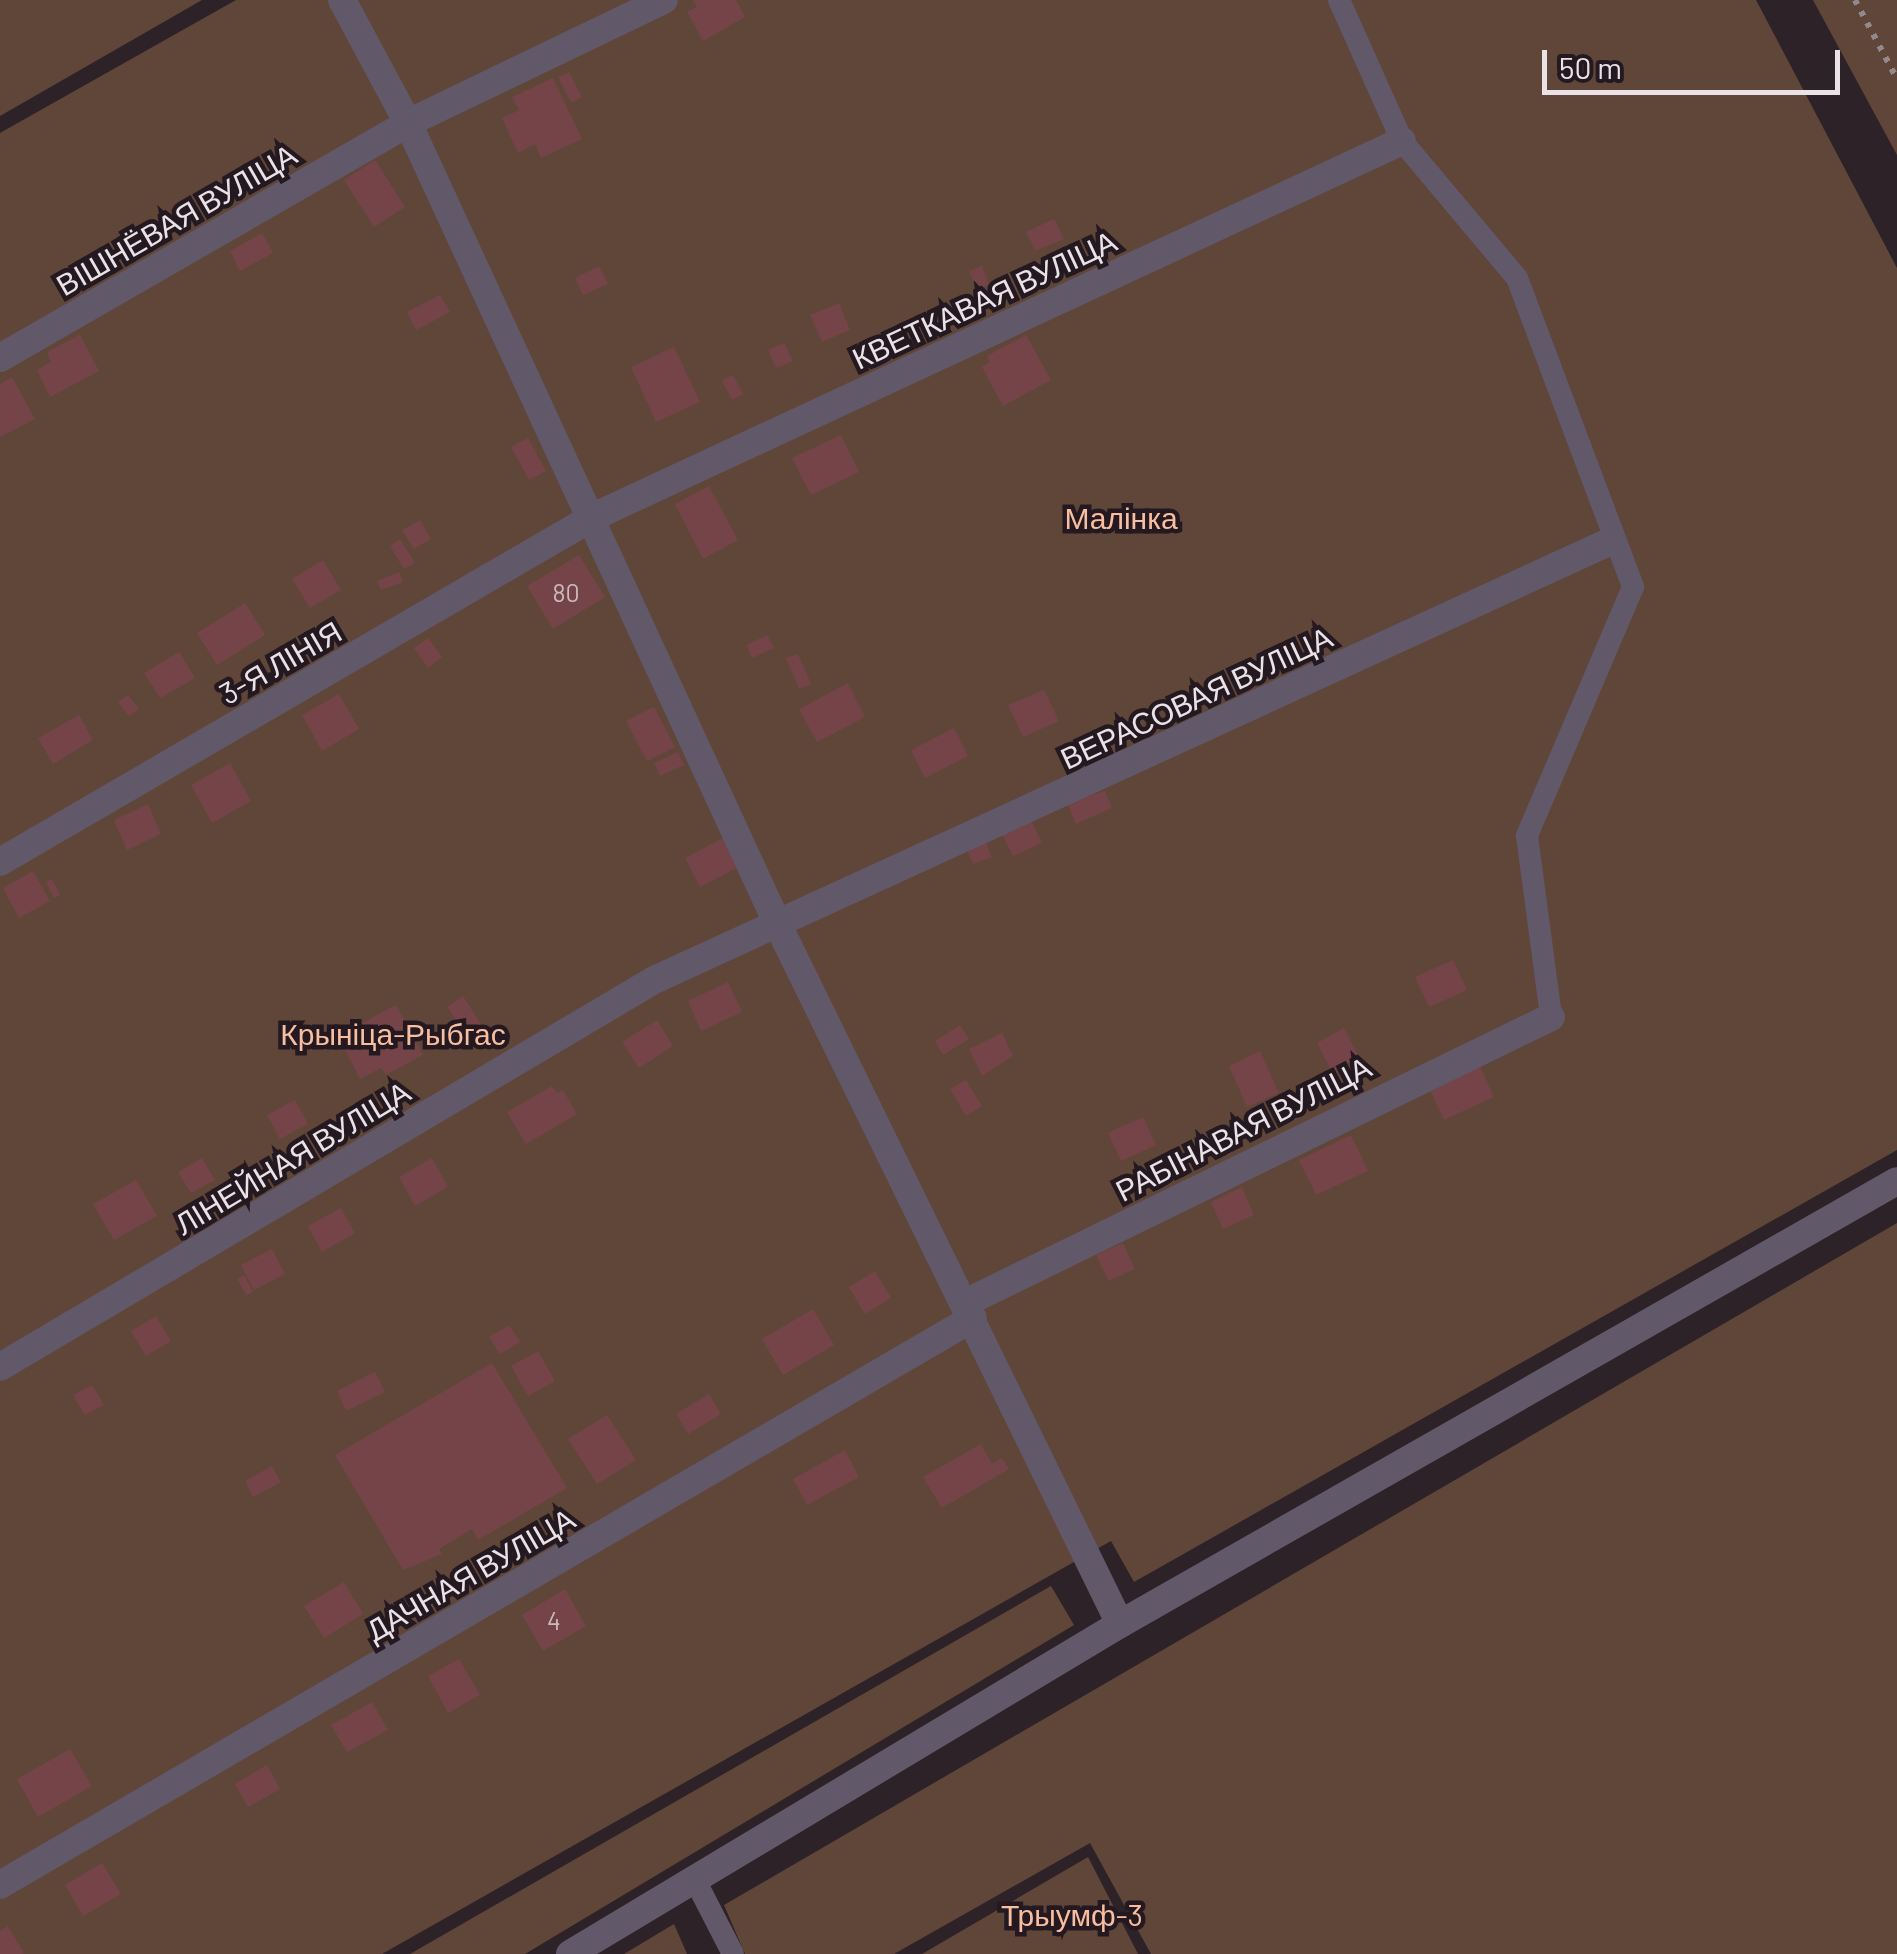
<!DOCTYPE html>
<meta charset="utf-8">
<style>
body{margin:0}
#map{position:relative;width:1897px;height:1954px;overflow:hidden;background:#2e2229;font-family:Barlow,sans-serif}
div>[style]{position:absolute}
[style*='--x']{left:calc(var(--x)*1px);top:calc(var(--y)*1px);width:calc(var(--w)*1px);rotate:calc(var(--a)*1deg)}
.green>*{inset:0;background:#604638}
.building>*{inset:0;background:#754448}
.path>*{height:6px;margin-top:-3px;transform-origin:0;background:repeating-linear-gradient(90deg,#92888e 0 5px,transparent 0 13px)}
.service>*{height:22px;margin:-11px;padding:0 11px;transform-origin:11px;border-radius:11px;background:#61586a}
.minor>*{height:28px;margin:-14px;padding:0 14px;transform-origin:14px;border-radius:14px;background:#61586a}
.tertiary>*{height:28px;margin:-14px;padding:0 14px;transform-origin:14px;border-radius:14px;background:#61586a}
span{translate:-50% -50%;white-space:nowrap;text-align:center;line-height:1.15;-webkit-text-stroke:9px #241920;paint-order:stroke}
.number-label{font-size:25px;color:#cdbabf}
.number-label span{-webkit-text-stroke-width:0}
.street-label{font-size:30px;color:#eae2e7}
.park-label{font-size:30px;color:#f8bea0}
.scale{position:absolute;left:1542px;top:50px;width:298px;height:45px;box-sizing:border-box;border:5px solid #eae2e7;border-top:0;padding-left:12px;font-size:30px;line-height:35px;white-space:nowrap;color:#eae2e7;-webkit-text-stroke:8px #241920;paint-order:stroke}
</style>
<div id="map">
<div class="green">
<i style="clip-path:polygon(0 0,202px 0,0 116px)"></i>
<i style="clip-path:polygon(236px 0,1756px 0,1897px 268px,1897px 1150px,1134px 1582px,1111px 1541px,382px 1954px,0 1954px,0 133px)"></i>
<i style="clip-path:polygon(1813px 0,1897px 0,1897px 155px)"></i>
<i style="clip-path:polygon(1897px 1223px,1897px 1954px,1151px 1954px,1090px 1843px,894px 1954px,745px 1954px,724px 1905px)"></i>
<i style="clip-path:polygon(1051px 1586px,1074px 1625px,525px 1954px,410px 1954px)"></i>
<i style="clip-path:polygon(1088px 1857px,1138px 1954px,922px 1954px)"></i>
<i style="clip-path:polygon(674px 1924px,687px 1954px,624px 1954px)"></i>
</div>
<div class="building">
<i style="clip-path:polygon(693px 0,736px 0,745px 17px,703px 41px,687px 12px,697px 7px)"></i>
<i style="clip-path:polygon(569px 72px,582px 97px,571px 103px,558px 77px)"></i>
<i style="clip-path:polygon(553px 78px,582px 139px,541px 158px,535px 144px,518px 153px,502px 118px,519px 110px,512px 97px)"></i>
<i style="clip-path:polygon(375px 160px,405px 207px,374px 227px,344px 180px)"></i>
<i style="clip-path:polygon(1054px 219px,1064px 239px,1035px 251px,1026px 232px)"></i>
<i style="clip-path:polygon(262px 233px,273px 253px,240px 271px,230px 251px)"></i>
<i style="clip-path:polygon(599px 266px,608px 284px,583px 295px,575px 278px)"></i>
<i style="clip-path:polygon(982px 266px,989px 284px,977px 289px,969px 271px)"></i>
<i style="clip-path:polygon(440px 295px,450px 312px,416px 330px,407px 312px)"></i>
<i style="clip-path:polygon(839px 303px,850px 330px,822px 342px,810px 315px)"></i>
<i style="clip-path:polygon(80px 335px,99px 371px,50px 397px,37px 370px,51px 362px,47px 352px)"></i>
<i style="clip-path:polygon(1026px 335px,1051px 380px,1003px 406px,982px 367px,990px 362px,987px 356px)"></i>
<i style="clip-path:polygon(784px 343px,793px 361px,776px 368px,768px 350px)"></i>
<i style="clip-path:polygon(674px 347px,700px 402px,656px 422px,631px 367px)"></i>
<i style="clip-path:polygon(733px 375px,743px 394px,732px 400px,722px 380px)"></i>
<i style="clip-path:polygon(12px 377px,35px 419px,0 437px,0 384px)"></i>
<i style="clip-path:polygon(841px 435px,859px 472px,811px 495px,792px 458px)"></i>
<i style="clip-path:polygon(528px 438px,546px 471px,529px 480px,511px 447px)"></i>
<i style="clip-path:polygon(709px 486px,738px 540px,703px 559px,675px 504px)"></i>
<i style="clip-path:polygon(420px 520px,431px 539px,414px 549px,402px 530px)"></i>
<i style="clip-path:polygon(400px 539px,415px 563px,404px 569px,390px 546px)"></i>
<i style="clip-path:polygon(579px 555px,605px 597px,553px 629px,527px 586px)"></i>
<i style="clip-path:polygon(323px 560px,341px 590px,310px 608px,292px 579px)"></i>
<i style="clip-path:polygon(399px 572px,403px 582px,381px 590px,377px 581px)"></i>
<i style="clip-path:polygon(245px 603px,265px 635px,217px 665px,197px 633px)"></i>
<i style="clip-path:polygon(767px 635px,774px 648px,752px 658px,747px 645px)"></i>
<i style="clip-path:polygon(428px 638px,442px 657px,428px 668px,414px 648px)"></i>
<i style="clip-path:polygon(179px 652px,195px 678px,160px 698px,144px 673px)"></i>
<i style="clip-path:polygon(798px 654px,811px 684px,799px 689px,786px 658px)"></i>
<i style="clip-path:polygon(848px 683px,865px 717px,817px 742px,799px 709px)"></i>
<i style="clip-path:polygon(1044px 690px,1059px 721px,1023px 737px,1008px 705px)"></i>
<i style="clip-path:polygon(339px 694px,359px 729px,322px 751px,302px 715px)"></i>
<i style="clip-path:polygon(128px 695px,139px 709px,129px 716px,118px 702px)"></i>
<i style="clip-path:polygon(654px 707px,675px 747px,647px 761px,626px 721px)"></i>
<i style="clip-path:polygon(79px 715px,93px 740px,53px 764px,38px 738px)"></i>
<i style="clip-path:polygon(954px 728px,968px 756px,925px 778px,911px 750px)"></i>
<i style="clip-path:polygon(678px 752px,684px 765px,660px 776px,654px 763px)"></i>
<i style="clip-path:polygon(230px 763px,251px 801px,212px 823px,191px 785px)"></i>
<i style="clip-path:polygon(1105px 791px,1112px 808px,1076px 824px,1067px 802px)"></i>
<i style="clip-path:polygon(148px 804px,161px 834px,127px 850px,114px 820px)"></i>
<i style="clip-path:polygon(1029px 816px,1042px 843px,1013px 856px,1000px 830px)"></i>
<i style="clip-path:polygon(727px 836px,742px 865px,700px 887px,685px 858px)"></i>
<i style="clip-path:polygon(984px 838px,992px 857px,973px 864px,965px 846px)"></i>
<i style="clip-path:polygon(33px 871px,50px 901px,19px 918px,3px 888px)"></i>
<i style="clip-path:polygon(52px 879px,60px 895px,54px 898px,46px 882px)"></i>
<i style="clip-path:polygon(1453px 960px,1467px 990px,1429px 1007px,1415px 977px)"></i>
<i style="clip-path:polygon(728px 982px,742px 1012px,701px 1031px,688px 1001px)"></i>
<i style="clip-path:polygon(463px 996px,481px 1024px,466px 1034px,447px 1007px)"></i>
<i style="clip-path:polygon(396px 1005px,423px 1055px,386px 1075px,381px 1068px,360px 1079px,338px 1036px)"></i>
<i style="clip-path:polygon(657px 1020px,673px 1046px,639px 1068px,622px 1042px)"></i>
<i style="clip-path:polygon(960px 1025px,969px 1039px,943px 1055px,935px 1041px)"></i>
<i style="clip-path:polygon(1344px 1028px,1359px 1057px,1332px 1072px,1317px 1043px)"></i>
<i style="clip-path:polygon(1002px 1033px,1013px 1056px,982px 1076px,969px 1049px)"></i>
<i style="clip-path:polygon(1260px 1051px,1279px 1093px,1247px 1107px,1229px 1066px)"></i>
<i style="clip-path:polygon(1479px 1064px,1494px 1097px,1444px 1120px,1429px 1088px)"></i>
<i style="clip-path:polygon(966px 1080px,982px 1106px,966px 1116px,950px 1089px)"></i>
<i style="clip-path:polygon(552px 1086px,557px 1093px,563px 1090px,577px 1114px,526px 1144px,507px 1112px)"></i>
<i style="clip-path:polygon(295px 1100px,308px 1124px,280px 1139px,267px 1115px)"></i>
<i style="clip-path:polygon(1143px 1117px,1156px 1145px,1121px 1161px,1108px 1133px)"></i>
<i style="clip-path:polygon(1351px 1135px,1368px 1171px,1316px 1195px,1299px 1160px)"></i>
<i style="clip-path:polygon(202px 1158px,215px 1180px,191px 1193px,178px 1172px)"></i>
<i style="clip-path:polygon(432px 1158px,448px 1187px,415px 1206px,399px 1177px)"></i>
<i style="clip-path:polygon(136px 1180px,157px 1216px,114px 1240px,93px 1204px)"></i>
<i style="clip-path:polygon(1242px 1187px,1254px 1215px,1223px 1229px,1211px 1202px)"></i>
<i style="clip-path:polygon(341px 1208px,355px 1233px,322px 1252px,308px 1226px)"></i>
<i style="clip-path:polygon(1123px 1243px,1135px 1269px,1109px 1281px,1096px 1255px)"></i>
<i style="clip-path:polygon(272px 1249px,285px 1274px,254px 1290px,241px 1265px)"></i>
<i style="clip-path:polygon(875px 1271px,891px 1298px,865px 1314px,849px 1287px)"></i>
<i style="clip-path:polygon(244px 1275px,253px 1292px,246px 1295px,237px 1279px)"></i>
<i style="clip-path:polygon(813px 1309px,834px 1345px,783px 1375px,762px 1339px)"></i>
<i style="clip-path:polygon(156px 1316px,171px 1341px,146px 1356px,131px 1331px)"></i>
<i style="clip-path:polygon(509px 1325px,520px 1342px,500px 1354px,489px 1337px)"></i>
<i style="clip-path:polygon(538px 1351px,555px 1381px,528px 1396px,511px 1366px)"></i>
<i style="clip-path:polygon(492px 1363px,567px 1488px,478px 1540px,472px 1529px,439px 1549px,442px 1554px,403px 1570px,335px 1455px)"></i>
<i style="clip-path:polygon(375px 1372px,385px 1392px,346px 1411px,337px 1391px)"></i>
<i style="clip-path:polygon(92px 1385px,104px 1405px,85px 1415px,73px 1395px)"></i>
<i style="clip-path:polygon(709px 1394px,721px 1414px,688px 1434px,676px 1414px)"></i>
<i style="clip-path:polygon(607px 1415px,636px 1460px,597px 1484px,568px 1439px)"></i>
<i style="clip-path:polygon(981px 1444px,992px 1464px,1002px 1458px,1009px 1469px,942px 1508px,923px 1477px)"></i>
<i style="clip-path:polygon(845px 1450px,859px 1477px,807px 1505px,793px 1479px)"></i>
<i style="clip-path:polygon(272px 1466px,281px 1482px,253px 1497px,245px 1481px)"></i>
<i style="clip-path:polygon(344px 1582px,363px 1614px,324px 1638px,304px 1606px)"></i>
<i style="clip-path:polygon(565px 1589px,586px 1626px,543px 1651px,522px 1615px)"></i>
<i style="clip-path:polygon(459px 1659px,480px 1695px,448px 1713px,428px 1676px)"></i>
<i style="clip-path:polygon(372px 1702px,388px 1730px,347px 1752px,331px 1725px)"></i>
<i style="clip-path:polygon(70px 1749px,92px 1786px,38px 1817px,17px 1779px)"></i>
<i style="clip-path:polygon(267px 1765px,280px 1789px,248px 1807px,235px 1784px)"></i>
<i style="clip-path:polygon(102px 1863px,121px 1894px,83px 1916px,65px 1885px)"></i>
<i style="clip-path:polygon(8px 1926px,24px 1953px,22px 1954px,0 1954px,0 1931px)"></i>
</div>
<div class="path">
<i style="--x:1855;--y:0;--w:89;--a:62"></i>
</div>
<div class="service">
<i style="--x:1339;--y:0;--w:154;--a:65.9"></i>
<i style="--x:1402;--y:141;--w:179;--a:50"></i>
<i style="--x:1517;--y:278;--w:330;--a:69.4"></i>
<i style="--x:1633;--y:587;--w:271;--a:113.1"></i>
<i style="--x:1527;--y:836;--w:183;--a:82.4"></i>
<i style="--x:694;--y:1878;--w:85;--a:62.8"></i>
</div>
<div class="minor">
<i style="--x:342;--y:0;--w:140;--a:61.8"></i>
<i style="--x:408;--y:123;--w:885;--a:65.23"></i>
<i style="--x:779;--y:927;--w:776;--a:63.93"></i>
<i style="--x:0;--y:358;--w:471;--a:-29.9"></i>
<i style="--x:408;--y:123;--w:284;--a:-25.7"></i>
<i style="--x:0;--y:862;--w:686;--a:-30.19"></i>
<i style="--x:593;--y:517;--w:892;--a:-24.93"></i>
<i style="--x:965;--y:1303;--w:652;--a:-26.01"></i>
<i style="--x:0;--y:1367;--w:760;--a:-30.61"></i>
<i style="--x:654;--y:980;--w:1053;--a:-24.64"></i>
<i style="--x:0;--y:1885;--w:1126;--a:-30.23"></i>
</div>
<div class="tertiary">
<i style="--x:570;--y:1954;--w:641;--a:-30.96"></i>
<i style="--x:1120;--y:1624;--w:894;--a:-29.69"></i>
</div>
<div class="number-label">
<span style="left:566px;top:592px">80</span>
<span style="left:554px;top:1620px">4</span>
</div>
<div class="street-label">
<span style="left:176px;top:219px;rotate:-30deg">ВІШНЁВАЯ ВУЛІЦА</span>
<span style="left:984px;top:299px;rotate:-25deg">КВЕТКАВАЯ ВУЛІЦА</span>
<span style="left:280px;top:662px;rotate:-30deg">3-Я ЛІНІЯ</span>
<span style="left:1196px;top:697px;rotate:-25deg">ВЕРАСОВАЯ ВУЛІЦА</span>
<span style="left:1243px;top:1128px;rotate:-27deg">РАБІНАВАЯ ВУЛІЦА</span>
<span style="left:292px;top:1157px;rotate:-31deg">ЛІНЕЙНАЯ ВУЛІЦА</span>
<span style="left:470px;top:1574px;rotate:-30deg">ДАЧНАЯ ВУЛІЦА</span>
</div>
<div class="park-label">
<span style="left:1121px;top:517px">Малінка</span>
<span style="left:393px;top:1033px">Крыніца-Рыбгас</span>
<span style="left:1072px;top:1914px">Трыумф-3</span>
</div>
<div class="scale">50 m</div>
</div>
